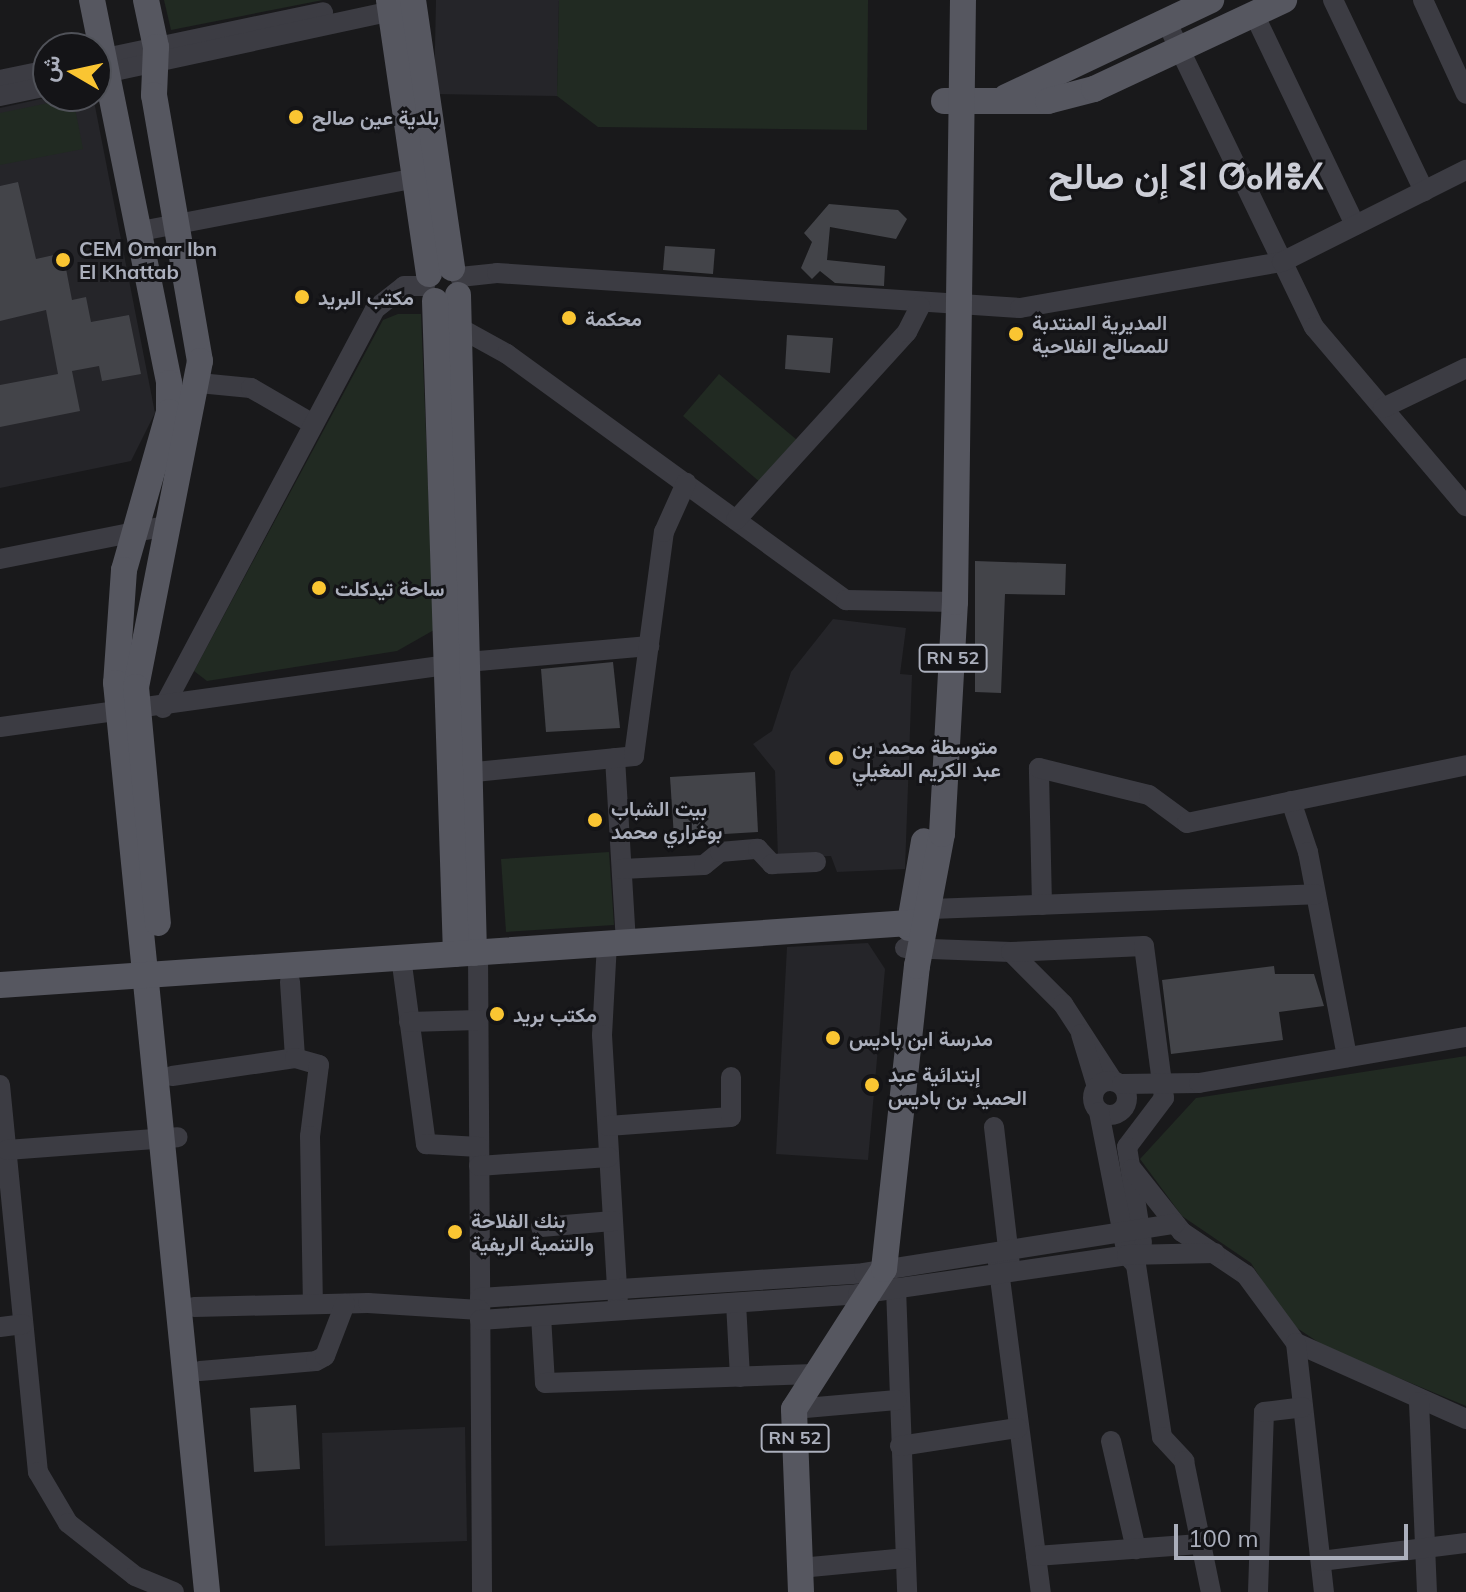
<!DOCTYPE html>
<meta charset="utf-8">
<style>
body{margin:0}
#map{position:relative;width:1466px;height:1592px;overflow:hidden;background:#19191b;font-family:Mulish,Vazirmatn,"Noto Sans Tifinagh",sans-serif}
div>[style]{position:absolute}
[style*='--x']{left:calc(var(--x)*1px);top:calc(var(--y)*1px);width:calc(var(--w)*1px);rotate:calc(var(--a)*1deg)}
.built>*{inset:0;background:#252529}
.green>*{inset:0;background:#212a22}
.building>*{inset:0;background:#434449}
.minor>*{height:20px;margin:-10px;padding:0 10px;transform-origin:10px;border-radius:10px;background:#3c3c43}
.minor>.ring{margin:-10px;padding:0;box-sizing:content-box;background:none;border:20px solid #3c3c43;border-radius:50%}
.major>*{height:26px;margin:-13px;padding:0 13px;transform-origin:13px;border-radius:13px;background:#565760}
.dots>*{width:22px;height:22px;translate:-50% -50%;box-sizing:border-box;border:4px solid #141417;border-radius:50%}
span{translate:-50% -50%;white-space:nowrap;text-align:center;line-height:1.15;-webkit-text-stroke:6px #141417;paint-order:stroke}
.shield-label span{padding:2px 6px;background:#141417;border:2px solid;border-radius:6px;-webkit-text-stroke-width:0}
.shield-label{font-size:18px;color:#abafbc;font-weight:700}
.poi-label{font-size:20px;color:#abafbc;font-weight:700}
.left{translate:0 -50%;text-align:left}
.town-label{font-size:36px;color:#ccced7;font-weight:700}
.north{position:absolute;left:32px;top:32px;width:80px;height:80px;box-sizing:border-box;background:#141417;border:2px solid #505259;border-radius:50%;rotate:279deg;font-size:22px;font-weight:700;line-height:32px;text-align:center;color:#abafbc}
.north::after{content:'';display:block;margin:auto;width:28px;height:36px;background:#fac532;clip-path:polygon(50% 0,100% 100%,50% 72%,0 100%)}
.scale{position:absolute;left:1174px;top:1524px;width:234px;height:36px;box-sizing:border-box;border:4px solid #abafbc;border-top:0;padding-left:10px;font-size:24px;line-height:28px;white-space:nowrap;color:#abafbc;-webkit-text-stroke:6px #141417;paint-order:stroke}
</style>
<div id="map">
<div class="built">
<i style="clip-path:polygon(436px 0,559px 0,557px 96px,434px 94px)"></i>
<i style="clip-path:polygon(54px 96px,93px 96px,155px 413px,131px 461px,0 488px,0 108px)"></i>
<i style="clip-path:polygon(833px 619px,906px 628px,900px 674px,912px 675px,905px 869px,837px 872px,831px 856px,778px 858px,775px 771px,753px 744px,772px 731px,791px 672px)"></i>
<i style="clip-path:polygon(868px 943px,885px 969px,868px 1160px,776px 1154px,787px 947px)"></i>
<i style="clip-path:polygon(465px 1427px,467px 1541px,325px 1546px,322px 1433px)"></i>
</div>
<div class="green">
<i style="clip-path:polygon(164px 0,323px 0,171px 30px)"></i>
<i style="clip-path:polygon(559px 0,868px 0,867px 130px,598px 127px,557px 96px)"></i>
<i style="clip-path:polygon(73px 98px,83px 149px,0 165px,0 113px)"></i>
<i style="clip-path:polygon(398px 314px,421px 314px,434px 630px,397px 651px,207px 681px,194px 671px,383px 320px)"></i>
<i style="clip-path:polygon(719px 374px,797px 440px,761px 483px,683px 416px)"></i>
<i style="clip-path:polygon(609px 852px,614px 925px,506px 932px,501px 859px)"></i>
<i style="clip-path:polygon(1466px 1056px,1466px 1406px,1327px 1348px,1288px 1322px,1251px 1263px,1182px 1216px,1140px 1159px,1196px 1098px)"></i>
</div>
<div class="building">
<i style="clip-path:polygon(18px 182px,36px 259px,63px 253px,72px 300px,86px 297px,91px 322px,129px 315px,141px 374px,102px 381px,99px 366px,72px 371px,80px 411px,0 427px,0 385px,58px 374px,46px 310px,0 321px,0 186px)"></i>
<i style="clip-path:polygon(829px 204px,898px 210px,907px 219px,896px 239px,830px 227px,827px 260px,885px 266px,884px 286px,835px 283px,820px 271px,812px 279px,801px 268px,812px 242px,804px 233px)"></i>
<i style="clip-path:polygon(665px 246px,715px 249px,713px 274px,663px 270px)"></i>
<i style="clip-path:polygon(787px 335px,833px 338px,830px 373px,785px 369px)"></i>
<i style="clip-path:polygon(975px 561px,1066px 564px,1065px 595px,1005px 594px,1001px 693px,975px 692px)"></i>
<i style="clip-path:polygon(613px 662px,620px 728px,546px 732px,541px 669px)"></i>
<i style="clip-path:polygon(755px 772px,758px 832px,674px 837px,670px 777px)"></i>
<i style="clip-path:polygon(1274px 966px,1275px 974px,1314px 974px,1324px 1006px,1279px 1012px,1283px 1040px,1171px 1054px,1162px 980px)"></i>
<i style="clip-path:polygon(296px 1405px,300px 1469px,254px 1472px,250px 1408px)"></i>
</div>
<div class="minor">
<i style="--x:1333;--y:0;--w:212;--a:64.5"></i>
<i style="--x:1423;--y:0;--w:103;--a:65.4"></i>
<i style="--x:1254;--y:14;--w:234;--a:64.4"></i>
<i style="--x:1166;--y:21;--w:340;--a:64.2"></i>
<i style="--x:1314;--y:327;--w:235;--a:49.7"></i>
<i style="--x:96;--y:60;--w:232;--a:-11.9"></i>
<i style="--x:96;--y:75;--w:316;--a:-12.2"></i>
<i style="--x:0;--y:80;--w:49;--a:-11.8"></i>
<i style="--x:0;--y:96;--w:49;--a:-11.8"></i>
<i style="--x:141;--y:231;--w:279;--a:-10.9"></i>
<i style="--x:460;--y:277;--w:37;--a:-6"></i>
<i style="--x:497;--y:273;--w:524;--a:3.83"></i>
<i style="--x:1020;--y:308;--w:266;--a:-10"></i>
<i style="--x:1282;--y:262;--w:206;--a:-26.6"></i>
<i style="--x:458;--y:327;--w:56;--a:28.9"></i>
<i style="--x:507;--y:354;--w:419;--a:36"></i>
<i style="--x:846;--y:600;--w:109;--a:1.1"></i>
<i style="--x:199;--y:383;--w:52;--a:5.5"></i>
<i style="--x:251;--y:388;--w:72;--a:30.1"></i>
<i style="--x:1383;--y:408;--w:92;--a:-25.7"></i>
<i style="--x:736;--y:520;--w:254;--a:-47.7"></i>
<i style="--x:907;--y:332;--w:29;--a:-63"></i>
<i style="--x:0;--y:559;--w:168;--a:-11.3"></i>
<i style="--x:163;--y:708;--w:452;--a:-62"></i>
<i style="--x:375;--y:309;--w:37;--a:-38"></i>
<i style="--x:404;--y:286;--w:21;--a:0"></i>
<i style="--x:0;--y:727;--w:472;--a:-7.9"></i>
<i style="--x:467;--y:662;--w:183;--a:-5"></i>
<i style="--x:615;--y:758;--w:184;--a:86.6"></i>
<i style="--x:455;--y:774;--w:180;--a:-5.7"></i>
<i style="--x:634;--y:756;--w:226;--a:-82.4"></i>
<i style="--x:664;--y:532;--w:54;--a:-65.8"></i>
<i style="--x:1291;--y:801;--w:54;--a:71.6"></i>
<i style="--x:1308;--y:852;--w:209;--a:79.2"></i>
<i style="--x:622;--y:869;--w:82;--a:-2.8"></i>
<i style="--x:704;--y:865;--w:21;--a:-39"></i>
<i style="--x:720;--y:852;--w:38;--a:-5"></i>
<i style="--x:758;--y:849;--w:21;--a:47"></i>
<i style="--x:772;--y:864;--w:44;--a:-2.6"></i>
<i style="--x:1042;--y:905;--w:137;--a:-91.3"></i>
<i style="--x:1039;--y:768;--w:113;--a:13.8"></i>
<i style="--x:1149;--y:795;--w:47;--a:36.4"></i>
<i style="--x:1187;--y:823;--w:285;--a:-11.7"></i>
<i style="--x:931;--y:909;--w:385;--a:-2.2"></i>
<i style="--x:607;--y:943;--w:92;--a:93.1"></i>
<i style="--x:602;--y:1035;--w:268;--a:86.6"></i>
<i style="--x:905;--y:948;--w:106;--a:2.2"></i>
<i style="--x:1011;--y:952;--w:74;--a:45"></i>
<i style="--x:1063;--y:1004;--w:92;--a:57"></i>
<i style="--x:478;--y:952;--w:640;--a:89.64"></i>
<i style="--x:1011;--y:952;--w:133;--a:-2.6"></i>
<i style="--x:1144;--y:946;--w:153;--a:82.5"></i>
<i style="--x:1164;--y:1098;--w:61;--a:127.1"></i>
<i style="--x:1127;--y:1147;--w:97;--a:81.1"></i>
<i style="--x:401;--y:957;--w:189;--a:82.4"></i>
<i style="--x:426;--y:1144;--w:53;--a:3.2"></i>
<i style="--x:290;--y:982;--w:76;--a:86.2"></i>
<i style="--x:409;--y:1022;--w:69;--a:-1.7"></i>
<i style="--x:1081;--y:1034;--w:55;--a:73.2"></i>
<i style="--x:172;--y:1076;--w:124;--a:-8.3"></i>
<i style="--x:295;--y:1058;--w:25;--a:16"></i>
<i style="--x:319;--y:1065;--w:72;--a:97.2"></i>
<i style="--x:310;--y:1136;--w:168;--a:89"></i>
<i class="ring" style="left:1093px;top:1081px;width:14px;height:14px"></i>
<i style="--x:1122;--y:1084;--w:77;--a:-0.7"></i>
<i style="--x:1199;--y:1083;--w:271;--a:-9.8"></i>
<i style="--x:0;--y:1085;--w:389;--a:84.4"></i>
<i style="--x:38;--y:1472;--w:59;--a:59.5"></i>
<i style="--x:68;--y:1523;--w:85;--a:38.3"></i>
<i style="--x:135;--y:1576;--w:42;--a:22.3"></i>
<i style="--x:1099;--y:1112;--w:146;--a:78.9"></i>
<i style="--x:1127;--y:1255;--w:13;--a:48"></i>
<i style="--x:1136;--y:1265;--w:174;--a:81.4"></i>
<i style="--x:1162;--y:1437;--w:33;--a:47"></i>
<i style="--x:1184;--y:1461;--w:134;--a:78.4"></i>
<i style="--x:608;--y:1126;--w:123;--a:-4.2"></i>
<i style="--x:731;--y:1117;--w:40;--a:-90"></i>
<i style="--x:994;--y:1127;--w:140;--a:83.4"></i>
<i style="--x:7;--y:1150;--w:171;--a:-4.3"></i>
<i style="--x:479;--y:1166;--w:130;--a:-4"></i>
<i style="--x:1132;--y:1169;--w:80;--a:51.6"></i>
<i style="--x:1182;--y:1232;--w:77;--a:33.9"></i>
<i style="--x:1246;--y:1275;--w:84;--a:53.7"></i>
<i style="--x:1296;--y:1343;--w:186;--a:24.1"></i>
<i style="--x:541;--y:1227;--w:72;--a:-4.8"></i>
<i style="--x:998;--y:1263;--w:332;--a:82.6"></i>
<i style="--x:896;--y:1288;--w:304;--a:87.9"></i>
<i style="--x:480;--y:1298;--w:385;--a:-3.7"></i>
<i style="--x:864;--y:1273;--w:315;--a:-9"></i>
<i style="--x:736;--y:1303;--w:74;--a:86.9"></i>
<i style="--x:194;--y:1307;--w:174;--a:-1.3"></i>
<i style="--x:368;--y:1303;--w:112;--a:3.6"></i>
<i style="--x:541;--y:1316;--w:67;--a:86.6"></i>
<i style="--x:545;--y:1383;--w:269;--a:-1.9"></i>
<i style="--x:480;--y:1320;--w:379;--a:-3.9"></i>
<i style="--x:858;--y:1294;--w:272;--a:-8.2"></i>
<i style="--x:1127;--y:1255;--w:88;--a:-1.3"></i>
<i style="--x:0;--y:1327;--w:23;--a:-7"></i>
<i style="--x:1296;--y:1343;--w:251;--a:83.6"></i>
<i style="--x:200;--y:1371;--w:116;--a:-4.9"></i>
<i style="--x:316;--y:1361;--w:10;--a:-29"></i>
<i style="--x:325;--y:1356;--w:56;--a:-69"></i>
<i style="--x:1419;--y:1402;--w:190;--a:87.6"></i>
<i style="--x:794;--y:1409;--w:103;--a:-5"></i>
<i style="--x:1111;--y:1441;--w:111;--a:77"></i>
<i style="--x:900;--y:1446;--w:119;--a:-8.7"></i>
<i style="--x:1036;--y:1556;--w:164;--a:-4.2"></i>
<i style="--x:1321;--y:1561;--w:146;--a:-7.1"></i>
<i style="--x:800;--y:1568;--w:105;--a:-5.4"></i>
<i style="--x:1258;--y:1592;--w:180;--a:-88.1"></i>
<i style="--x:1264;--y:1412;--w:39;--a:-7"></i>
</div>
<div class="major">
<i style="--x:92;--y:0;--w:391;--a:78.6"></i>
<i style="--x:169;--y:383;--w:29;--a:90"></i>
<i style="--x:169;--y:412;--w:164;--a:105.9"></i>
<i style="--x:124;--y:570;--w:113;--a:94"></i>
<i style="--x:116;--y:683;--w:914;--a:84.28"></i>
<i style="--x:146;--y:0;--w:48;--a:78"></i>
<i style="--x:156;--y:47;--w:48;--a:92.4"></i>
<i style="--x:154;--y:95;--w:270;--a:80.2"></i>
<i style="--x:200;--y:361;--w:332;--a:101.1"></i>
<i style="--x:136;--y:687;--w:237;--a:84.7"></i>
<i style="--x:389;--y:0;--w:277;--a:81.7"></i>
<i style="--x:413;--y:0;--w:271;--a:81.7"></i>
<i style="--x:1006;--y:97;--w:227;--a:-25.3"></i>
<i style="--x:944;--y:101;--w:104;--a:0"></i>
<i style="--x:1048;--y:101;--w:48;--a:-14.6"></i>
<i style="--x:1094;--y:89;--w:210;--a:-25.1"></i>
<i style="--x:458;--y:295;--w:658;--a:88.61"></i>
<i style="--x:435;--y:301;--w:653;--a:88.16"></i>
<i style="--x:909;--y:928;--w:88;--a:-80.2"></i>
<i style="--x:0;--y:985;--w:926;--a:-3.9"></i>
<i style="--x:801;--y:1592;--w:183;--a:-92.2"></i>
<i style="--x:794;--y:1409;--w:166;--a:-57.3"></i>
<i style="--x:884;--y:1269;--w:305;--a:-83.8"></i>
<i style="--x:917;--y:966;--w:134;--a:-79.3"></i>
<i style="--x:942;--y:834;--w:232;--a:-86.8"></i>
<i style="--x:955;--y:602;--w:602;--a:-89.24"></i>
</div>
<div class="dots">
<i style="left:296px;top:117px;background:#fac532"></i>
<i style="left:63px;top:260px;background:#fac532"></i>
<i style="left:302px;top:297px;background:#fac532"></i>
<i style="left:569px;top:318px;background:#fac532"></i>
<i style="left:1016px;top:334px;background:#fac532"></i>
<i style="left:319px;top:588px;background:#fac532"></i>
<i style="left:836px;top:758px;background:#fac532"></i>
<i style="left:595px;top:820px;background:#fac532"></i>
<i style="left:497px;top:1014px;background:#fac532"></i>
<i style="left:833px;top:1038px;background:#fac532"></i>
<i style="left:872px;top:1085px;background:#fac532"></i>
<i style="left:455px;top:1232px;background:#fac532"></i>
</div>
<div class="shield-label">
<span style="left:953px;top:658px">RN 52</span>
<span style="left:795px;top:1438px">RN 52</span>
</div>
<div class="poi-label">
<span class="left" style="left:312px;top:117px">بلدية عين صالح</span>
<span class="left" style="left:79px;top:260px">CEM Omar Ibn<br>El Khattab</span>
<span class="left" style="left:318px;top:297px">مكتب البريد</span>
<span class="left" style="left:585px;top:318px">محكمة</span>
<span class="left" style="left:1032px;top:334px">المديرية المنتدبة<br>للمصالح الفلاحية</span>
<span class="left" style="left:335px;top:588px">ساحة تيدكلت</span>
<span class="left" style="left:852px;top:758px">متوسطة محمد بن<br>عبد الكريم المغيلي</span>
<span class="left" style="left:611px;top:820px">بيت الشباب<br>بوغراري محمد</span>
<span class="left" style="left:513px;top:1014px">مكتب بريد</span>
<span class="left" style="left:849px;top:1038px">مدرسة ابن باديس</span>
<span class="left" style="left:888px;top:1086px">إبتدائية عبد<br>الحميد بن باديس</span>
<span class="left" style="left:471px;top:1232px">بنك الفلاحة<br>والتنمية الريفية</span>
</div>
<div class="town-label">
<span style="left:1186px;top:176px">إن صالح ⵉⵏ ⵚⴰⵍⴻⵃ</span>
</div>
<div class="north">ش</div>
<div class="scale">100 m</div>
</div>
